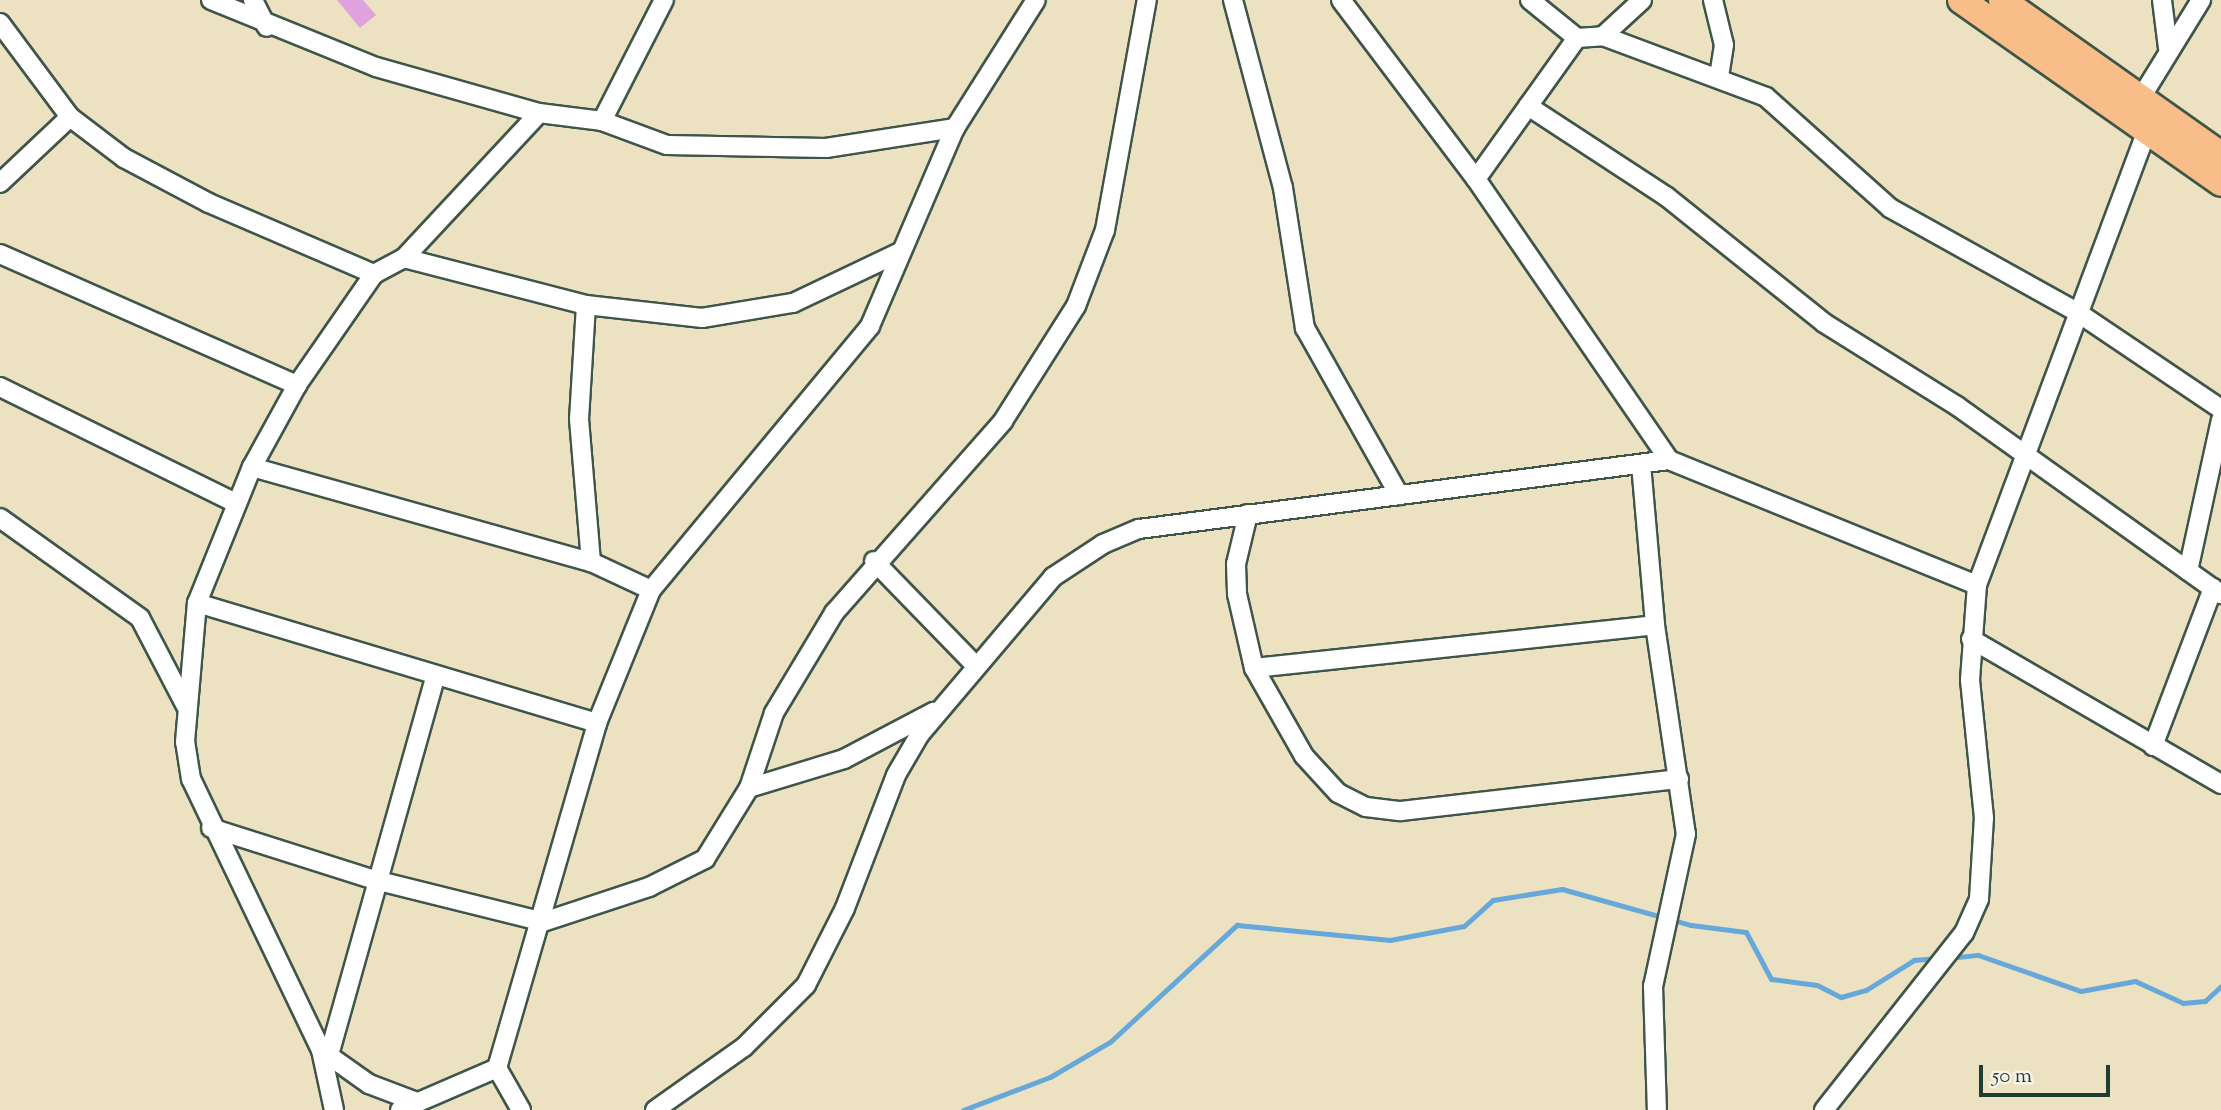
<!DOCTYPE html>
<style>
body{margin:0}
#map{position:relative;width:2221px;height:1110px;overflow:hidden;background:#ece2c2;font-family:"Sorts Mill Goudy",serif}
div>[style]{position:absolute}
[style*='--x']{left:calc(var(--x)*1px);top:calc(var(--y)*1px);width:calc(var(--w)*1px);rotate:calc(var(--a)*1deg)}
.stream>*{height:5px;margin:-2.5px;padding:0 2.5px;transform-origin:2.5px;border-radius:2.5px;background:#67a8db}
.building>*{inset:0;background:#dea2dc}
.roads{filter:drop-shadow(2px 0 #3e5649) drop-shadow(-2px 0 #3e5649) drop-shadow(0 2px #3e5649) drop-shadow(0 -2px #3e5649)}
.minor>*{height:18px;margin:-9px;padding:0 9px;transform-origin:9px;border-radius:9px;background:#fff}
.highway>*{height:26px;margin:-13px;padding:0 13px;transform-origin:13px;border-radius:13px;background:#f8bd88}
span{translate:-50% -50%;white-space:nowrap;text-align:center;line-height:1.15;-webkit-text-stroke:7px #f7f3e8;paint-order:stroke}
.scale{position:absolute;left:1979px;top:1065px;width:131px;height:32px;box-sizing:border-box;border:4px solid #1f3d34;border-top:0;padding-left:9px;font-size:21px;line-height:24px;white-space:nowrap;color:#1f3d34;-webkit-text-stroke:5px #f7f3e8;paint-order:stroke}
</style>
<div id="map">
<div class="stream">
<i style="--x:1948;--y:958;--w:30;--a:-6"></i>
<i style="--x:1978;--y:955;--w:109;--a:19.3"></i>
<i style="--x:2081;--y:991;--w:55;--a:-10.5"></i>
<i style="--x:2135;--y:981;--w:53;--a:24.6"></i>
<i style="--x:2183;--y:1003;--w:22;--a:-5"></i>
<i style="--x:2205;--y:1001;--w:22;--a:-43"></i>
<i style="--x:963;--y:1110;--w:93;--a:-20.8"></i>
<i style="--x:1050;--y:1077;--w:69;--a:-30.3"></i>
<i style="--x:1110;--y:1042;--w:173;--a:-42.7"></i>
<i style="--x:1237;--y:925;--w:154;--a:5.6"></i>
<i style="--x:1390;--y:940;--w:75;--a:-10.7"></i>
<i style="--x:1464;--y:926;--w:39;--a:-42"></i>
<i style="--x:1493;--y:900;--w:70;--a:-9.1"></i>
<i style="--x:1562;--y:889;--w:134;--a:15.6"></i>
<i style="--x:1691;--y:925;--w:55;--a:7.3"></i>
<i style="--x:1746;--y:932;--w:53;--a:62"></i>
<i style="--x:1771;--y:979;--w:46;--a:7.4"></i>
<i style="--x:1817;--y:985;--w:27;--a:27"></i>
<i style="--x:1841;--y:997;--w:26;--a:-16"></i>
<i style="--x:1866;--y:990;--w:57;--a:-32"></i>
<i style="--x:1914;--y:960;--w:24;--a:-5"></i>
</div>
<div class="building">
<i style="clip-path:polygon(337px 0,363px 0,376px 15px,360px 28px)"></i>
</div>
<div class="roads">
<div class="minor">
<i style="--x:211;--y:0;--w:178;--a:22.1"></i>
<i style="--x:376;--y:67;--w:169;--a:15.8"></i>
<i style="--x:539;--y:113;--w:64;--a:7.2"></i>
<i style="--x:602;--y:121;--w:69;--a:20.3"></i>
<i style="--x:667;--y:145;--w:159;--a:1.1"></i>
<i style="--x:826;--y:148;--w:131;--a:-8.8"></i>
<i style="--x:253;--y:0;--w:30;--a:63"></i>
<i style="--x:1233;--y:0;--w:195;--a:75.1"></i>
<i style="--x:1283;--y:188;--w:142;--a:81.1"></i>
<i style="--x:1305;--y:328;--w:192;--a:60.6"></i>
<i style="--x:1341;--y:0;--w:224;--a:53"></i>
<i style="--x:1476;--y:179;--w:341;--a:55.5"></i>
<i style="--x:1530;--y:0;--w:60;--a:39"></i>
<i style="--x:1577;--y:38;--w:26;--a:-4"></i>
<i style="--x:1603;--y:36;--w:174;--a:20.5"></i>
<i style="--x:1766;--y:97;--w:166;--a:41.8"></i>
<i style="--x:1890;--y:208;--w:214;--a:29.1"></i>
<i style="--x:2077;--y:312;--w:174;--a:34"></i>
<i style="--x:1713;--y:0;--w:46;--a:76.3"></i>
<i style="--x:1724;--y:45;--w:32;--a:99"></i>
<i style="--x:2162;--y:0;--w:48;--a:82.9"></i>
<i style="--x:0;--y:23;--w:117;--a:53.3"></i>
<i style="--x:70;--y:117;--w:68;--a:37.2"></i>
<i style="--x:124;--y:158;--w:96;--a:27.9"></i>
<i style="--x:209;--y:203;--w:180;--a:23.3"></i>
<i style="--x:1603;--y:36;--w:53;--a:-42.7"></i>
<i style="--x:2142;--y:96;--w:113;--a:-58.4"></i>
<i style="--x:1528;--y:106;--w:166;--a:33.2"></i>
<i style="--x:1667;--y:197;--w:201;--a:38.7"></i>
<i style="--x:1824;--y:323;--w:157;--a:32"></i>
<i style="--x:1957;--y:406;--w:324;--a:35.5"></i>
<i style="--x:602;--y:121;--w:136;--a:-62.9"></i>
<i style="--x:1476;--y:179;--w:173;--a:-54.4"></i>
<i style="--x:0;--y:183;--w:96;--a:-43.3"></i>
<i style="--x:0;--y:254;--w:325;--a:23.8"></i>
<i style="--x:404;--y:258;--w:188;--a:14.5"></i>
<i style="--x:586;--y:305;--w:117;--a:6.4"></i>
<i style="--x:702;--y:318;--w:92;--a:-9.4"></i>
<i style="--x:793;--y:303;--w:119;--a:-25.5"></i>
<i style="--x:586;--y:305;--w:114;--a:93.5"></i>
<i style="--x:579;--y:419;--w:144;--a:85.2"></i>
<i style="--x:0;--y:387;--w:263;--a:26.2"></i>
<i style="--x:1641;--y:464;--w:162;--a:85"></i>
<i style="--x:1655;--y:625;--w:211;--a:81.6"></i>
<i style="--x:1686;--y:834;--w:156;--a:102.2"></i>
<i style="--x:1653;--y:986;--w:124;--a:88.2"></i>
<i style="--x:252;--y:467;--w:352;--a:15.7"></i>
<i style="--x:591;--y:562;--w:66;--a:25"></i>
<i style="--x:1248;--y:514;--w:51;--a:103.5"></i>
<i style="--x:1236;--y:564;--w:30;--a:88"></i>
<i style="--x:1237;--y:594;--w:76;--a:77.1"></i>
<i style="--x:1254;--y:668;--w:101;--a:60.4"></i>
<i style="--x:1304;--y:756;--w:50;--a:47.4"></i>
<i style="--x:1338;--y:793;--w:31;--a:27"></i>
<i style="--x:1366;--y:807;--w:35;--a:7"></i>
<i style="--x:1401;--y:811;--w:280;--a:-6.6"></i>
<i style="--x:0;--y:518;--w:172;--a:35.5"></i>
<i style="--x:140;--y:618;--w:99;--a:62.4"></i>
<i style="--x:874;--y:561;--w:145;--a:45.8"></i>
<i style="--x:2188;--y:571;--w:155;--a:-77.7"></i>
<i style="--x:197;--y:603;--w:418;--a:16.7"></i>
<i style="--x:1971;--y:639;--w:289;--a:30.1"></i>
<i style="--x:1254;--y:668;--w:403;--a:-6.1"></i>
<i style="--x:2153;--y:746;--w:169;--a:-69.2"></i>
<i style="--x:749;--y:788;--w:99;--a:-17"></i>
<i style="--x:844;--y:759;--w:101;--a:-27.8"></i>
<i style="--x:211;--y:828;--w:172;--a:17.6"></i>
<i style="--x:375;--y:880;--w:173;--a:14"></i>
<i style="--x:543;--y:922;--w:112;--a:-18.3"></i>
<i style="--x:649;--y:887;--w:63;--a:-26.6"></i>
<i style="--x:705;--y:859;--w:84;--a:-58.2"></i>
<i style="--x:749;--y:788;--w:79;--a:-71.6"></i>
<i style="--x:774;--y:713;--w:117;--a:-59"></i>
<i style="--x:834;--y:613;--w:256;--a:-48.6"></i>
<i style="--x:1003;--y:421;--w:136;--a:-57.6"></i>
<i style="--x:1076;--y:306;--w:81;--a:-69.1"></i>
<i style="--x:1105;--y:230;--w:234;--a:-79.7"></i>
<i style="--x:321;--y:1050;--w:59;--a:35.3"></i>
<i style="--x:369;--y:1084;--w:48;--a:20.7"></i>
<i style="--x:329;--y:1055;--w:391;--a:-74.3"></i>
<i style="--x:334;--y:1110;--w:61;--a:-102.2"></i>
<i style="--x:321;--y:1050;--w:301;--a:-115.6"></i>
<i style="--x:191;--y:779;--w:37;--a:-99"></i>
<i style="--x:185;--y:742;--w:140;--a:-85.1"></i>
<i style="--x:197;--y:603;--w:147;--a:-68"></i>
<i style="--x:252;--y:467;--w:94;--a:-61.2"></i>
<i style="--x:297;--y:385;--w:135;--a:-55.3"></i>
<i style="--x:374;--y:274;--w:34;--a:-28"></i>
<i style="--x:404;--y:258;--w:198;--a:-47"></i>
<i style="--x:400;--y:1110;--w:106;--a:-23.4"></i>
<i style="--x:521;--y:1110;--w:48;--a:-119.7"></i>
<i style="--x:497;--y:1068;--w:359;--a:-73.8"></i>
<i style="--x:597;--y:723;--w:144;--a:-67.9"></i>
<i style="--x:651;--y:590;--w:343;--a:-50.3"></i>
<i style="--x:870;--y:326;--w:215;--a:-66.8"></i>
<i style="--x:955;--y:128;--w:151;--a:-57.7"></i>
<i style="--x:655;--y:1110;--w:109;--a:-35.3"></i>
<i style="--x:744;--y:1047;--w:88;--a:-45"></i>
<i style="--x:806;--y:985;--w:86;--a:-63.1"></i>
<i style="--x:845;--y:908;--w:142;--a:-69"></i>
<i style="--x:896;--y:775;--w:48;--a:-59.7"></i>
<i style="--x:920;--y:734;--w:206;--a:-49.7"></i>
<i style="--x:1053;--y:577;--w:60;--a:-33.4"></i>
<i style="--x:1103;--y:544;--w:39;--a:-23"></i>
<i style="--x:1139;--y:529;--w:534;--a:-7.42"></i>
<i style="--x:1669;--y:460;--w:332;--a:22.1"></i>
<i style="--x:1824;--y:1110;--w:226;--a:-51.7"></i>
<i style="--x:1964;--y:933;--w:37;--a:-66"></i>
<i style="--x:1979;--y:899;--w:81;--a:-86.5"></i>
<i style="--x:1984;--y:818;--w:139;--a:-95.8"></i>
<i style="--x:1970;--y:680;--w:95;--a:-85.8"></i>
<i style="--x:1977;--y:585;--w:488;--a:-69.5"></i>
</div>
<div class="highway">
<i style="--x:1961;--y:0;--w:318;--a:35.1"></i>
<i style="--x:2002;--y:0;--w:268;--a:35.3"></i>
</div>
</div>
<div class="scale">50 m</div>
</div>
